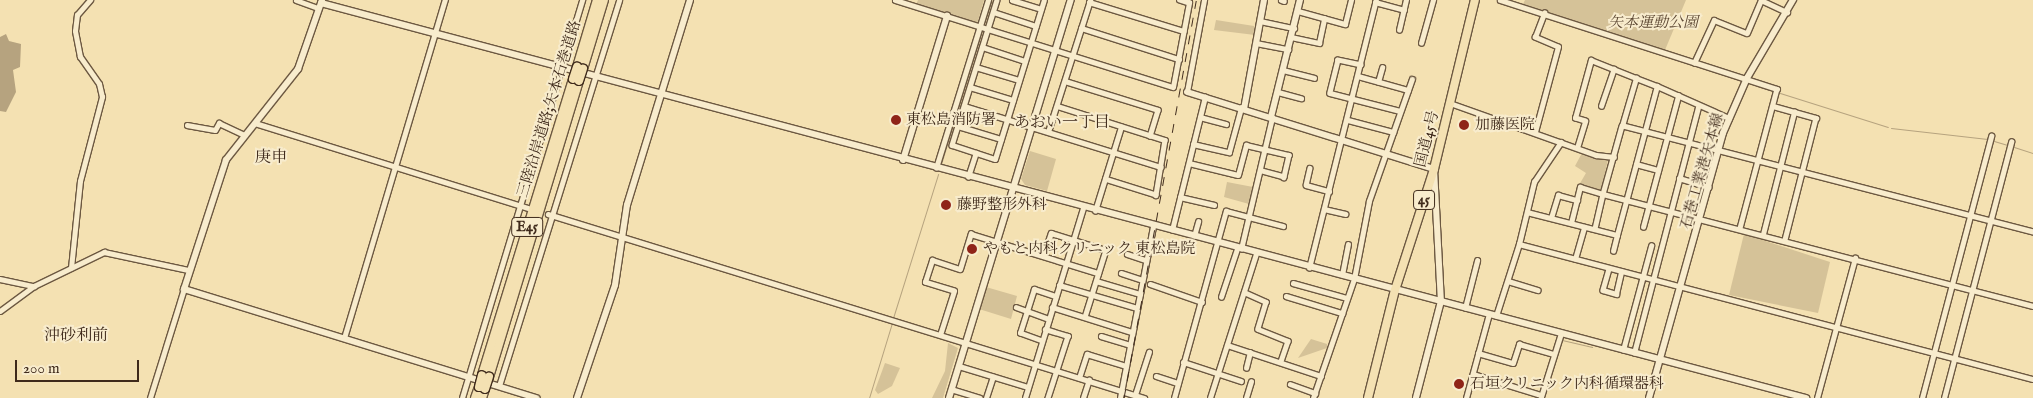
<!DOCTYPE html>
<meta charset="utf-8">
<style>
body{margin:0}
#map{position:relative;width:2033px;height:398px;overflow:hidden;background:#f4e1b2;font-family:"IM FELL English","Noto Serif JP",serif}
div>[style]{position:absolute}
[style*='--x']{left:calc(var(--x)*1px);top:calc(var(--y)*1px);width:calc(var(--w)*1px);rotate:calc(var(--a)*1deg)}
.green>*{inset:0;background:#d5c298}
.water>*{inset:0;background:#b6a37f}
.stream>*{height:1px;margin:-0.5px;padding:0 0.5px;transform-origin:0.5px;border-radius:0.5px;background:#b6a37f}
.roads{filter:drop-shadow(1px 0 #6c5841) drop-shadow(-1px 0 #6c5841) drop-shadow(0 1px #6c5841) drop-shadow(0 -1px #6c5841)}
.street>*{height:4.5px;margin:-2.25px;padding:0 2.25px;transform-origin:2.25px;border-radius:2.25px;background:#f8eccd}
.secondary>*{height:6px;margin:-3px;padding:0 3px;transform-origin:3px;border-radius:3px;background:#f8eccd}
.highway>*{height:8px;margin:-4px;padding:0 4px;transform-origin:4px;border-radius:4px;background:#f4e1b2}
.rail>*{height:1px;margin-top:-0.5px;transform-origin:0;background:repeating-linear-gradient(90deg,#3f2a1b 0 9px,transparent 0 18px)}
.bridges{filter:drop-shadow(1px 0 #3f2a1b) drop-shadow(-1px 0 #3f2a1b) drop-shadow(0 1px #3f2a1b) drop-shadow(0 -1px #3f2a1b)}
.highway-bridge>*{height:8px;margin:-4px;padding:0 4px;transform-origin:4px;border-radius:4px;background:#f4e1b2}
.dots>*{width:14px;height:14px;translate:-50% -50%;box-sizing:border-box;border:2px solid #f8eccd;border-radius:50%}
span{translate:-50% -50%;white-space:nowrap;text-align:center;line-height:1.15;-webkit-text-stroke:4px #f8eccd;paint-order:stroke}
.shield-label span{padding:1px 4px;background:#f8eccd;border:1px solid;border-radius:4px;-webkit-text-stroke-width:0}
.shield-label{font-size:14px;color:#3f2a1b;font-weight:700}
.park-label{font-size:15px;color:#5d4834;font-style:italic}
.street-label{font-size:15px;color:#3f2a1b}
.poi-label{font-size:15px;color:#3f2a1b}
.left{translate:0 -50%;text-align:left}
.neighbourhood-label{font-size:16px;color:#3f2a1b}
.scale{position:absolute;left:15px;top:360px;width:124px;height:22px;box-sizing:border-box;border:2px solid #3f2a1b;border-top:0;padding-left:6px;font-size:15px;line-height:18px;white-space:nowrap;color:#3f2a1b;-webkit-text-stroke:4px #f8eccd;paint-order:stroke}
</style>
<div id="map">
<div class="green">
<i style="clip-path:polygon(918px 0,984px 0,977px 24px,916px 5px)"></i>
<i style="clip-path:polygon(1525px 0,1686px 0,1665px 50px,1523px 4px)"></i>
<i style="clip-path:polygon(1216px 20px,1254px 26px,1255px 35px,1214px 30px)"></i>
<i style="clip-path:polygon(1030px 151px,1056px 159px,1047px 191px,1025px 185px,1021px 179px)"></i>
<i style="clip-path:polygon(1582px 153px,1608px 159px,1601px 191px,1579px 185px,1586px 173px,1575px 166px)"></i>
<i style="clip-path:polygon(1227px 182px,1253px 187px,1249px 204px,1224px 197px)"></i>
<i style="clip-path:polygon(1744px 234px,1830px 262px,1818px 313px,1729px 295px)"></i>
<i style="clip-path:polygon(986px 287px,1017px 296px,1011px 319px,979px 309px)"></i>
<i style="clip-path:polygon(1311px 339px,1327px 344px,1327px 348px,1298px 358px)"></i>
<i style="clip-path:polygon(948px 343px,958px 348px,943px 398px,932px 398px,945px 371px)"></i>
<i style="clip-path:polygon(885px 363px,900px 368px,892px 386px,878px 394px,875px 390px)"></i>
</div>
<div class="water">
<i style="clip-path:polygon(6px 34px,9px 41px,21px 44px,20px 67px,13px 70px,16px 92px,6px 112px,0 111px,0 37px)"></i>
</div>
<div class="stream">
<i style="--x:984;--y:24;--w:25;--a:-72"></i>
<i style="--x:1757;--y:86;--w:13;--a:18"></i>
<i style="--x:1780;--y:93;--w:113;--a:17.5"></i>
<i style="--x:1891;--y:128;--w:97;--a:6.5"></i>
<i style="--x:1994;--y:141;--w:14;--a:17"></i>
<i style="--x:2014;--y:147;--w:20;--a:18"></i>
<i style="--x:941;--y:164;--w:139;--a:-72.9"></i>
<i style="--x:893;--y:318;--w:151;--a:-72.6"></i>
<i style="--x:1562;--y:340;--w:31;--a:13"></i>
<i style="--x:1552;--y:352;--w:14;--a:-65"></i>
<i style="--x:1539;--y:393;--w:39;--a:-72"></i>
<i style="--x:869;--y:398;--w:78;--a:-73"></i>
</div>
<div class="roads">
<div class="street">
<i style="--x:296;--y:0;--w:23;--a:20"></i>
<i style="--x:895;--y:0;--w:291;--a:17.4"></i>
<i style="--x:1173;--y:87;--w:86;--a:-79.2"></i>
<i style="--x:1189;--y:3;--w:10;--a:-163"></i>
<i style="--x:997;--y:0;--w:152;--a:107.2"></i>
<i style="--x:952;--y:145;--w:45;--a:18"></i>
<i style="--x:995;--y:159;--w:166;--a:-72.9"></i>
<i style="--x:1012;--y:0;--w:30;--a:17"></i>
<i style="--x:1281;--y:0;--w:3;--a:18"></i>
<i style="--x:1500;--y:0;--w:291;--a:17.8"></i>
<i style="--x:1777;--y:89;--w:144;--a:104.9"></i>
<i style="--x:1761;--y:0;--w:29;--a:25"></i>
<i style="--x:1089;--y:2;--w:99;--a:17"></i>
<i style="--x:1375;--y:2;--w:30;--a:15"></i>
<i style="--x:1298;--y:11;--w:49;--a:15.5"></i>
<i style="--x:1345;--y:24;--w:25;--a:-76"></i>
<i style="--x:993;--y:12;--w:45;--a:18"></i>
<i style="--x:1260;--y:21;--w:35;--a:12"></i>
<i style="--x:1081;--y:28;--w:103;--a:17.6"></i>
<i style="--x:1399;--y:30;--w:31;--a:-77"></i>
<i style="--x:1291;--y:37;--w:29;--a:12"></i>
<i style="--x:1319;--y:43;--w:25;--a:-78"></i>
<i style="--x:1256;--y:43;--w:33;--a:11"></i>
<i style="--x:1421;--y:43;--w:45;--a:-74.4"></i>
<i style="--x:982;--y:47;--w:45;--a:18"></i>
<i style="--x:1694;--y:63;--w:47;--a:-65.1"></i>
<i style="--x:1714;--y:20;--w:35;--a:22"></i>
<i style="--x:1747;--y:33;--w:36;--a:-67"></i>
<i style="--x:1361;--y:65;--w:24;--a:-168"></i>
<i style="--x:1338;--y:60;--w:34;--a:104"></i>
<i style="--x:1330;--y:93;--w:72;--a:14.4"></i>
<i style="--x:976;--y:67;--w:45;--a:16.8"></i>
<i style="--x:1283;--y:70;--w:32;--a:14"></i>
<i style="--x:1358;--y:76;--w:52;--a:15.6"></i>
<i style="--x:1065;--y:81;--w:97;--a:17.3"></i>
<i style="--x:1158;--y:110;--w:27;--a:107"></i>
<i style="--x:1378;--y:82;--w:15;--a:-74"></i>
<i style="--x:970;--y:87;--w:45;--a:16.8"></i>
<i style="--x:1187;--y:92;--w:94;--a:-79.5"></i>
<i style="--x:1278;--y:92;--w:24;--a:15"></i>
<i style="--x:1450;--y:103;--w:155;--a:19.6"></i>
<i style="--x:1596;--y:155;--w:18;--a:6"></i>
<i style="--x:964;--y:106;--w:206;--a:17.2"></i>
<i style="--x:1057;--y:106;--w:113;--a:17.5"></i>
<i style="--x:1165;--y:140;--w:56;--a:99.3"></i>
<i style="--x:1156;--y:195;--w:53;--a:-162.6"></i>
<i style="--x:1601;--y:106;--w:39;--a:-71"></i>
<i style="--x:1773;--y:106;--w:45;--a:15.6"></i>
<i style="--x:1816;--y:118;--w:126;--a:104.3"></i>
<i style="--x:1200;--y:117;--w:27;--a:15"></i>
<i style="--x:1348;--y:120;--w:47;--a:14.9"></i>
<i style="--x:255;--y:123;--w:286;--a:17.3"></i>
<i style="--x:187;--y:125;--w:28;--a:10"></i>
<i style="--x:215;--y:130;--w:8;--a:-60"></i>
<i style="--x:219;--y:123;--w:26;--a:25"></i>
<i style="--x:958;--y:126;--w:45;--a:16.8"></i>
<i style="--x:1622;--y:126;--w:50;--a:-73.7"></i>
<i style="--x:1636;--y:78;--w:22;--a:21"></i>
<i style="--x:1048;--y:132;--w:139;--a:-72.3"></i>
<i style="--x:1535;--y:132;--w:88;--a:-74.9"></i>
<i style="--x:1558;--y:47;--w:25;--a:-157"></i>
<i style="--x:1535;--y:37;--w:26;--a:-69"></i>
<i style="--x:1193;--y:144;--w:37;--a:13"></i>
<i style="--x:1229;--y:152;--w:46;--a:-74.7"></i>
<i style="--x:1577;--y:148;--w:28;--a:-73"></i>
<i style="--x:1585;--y:121;--w:10;--a:-163"></i>
<i style="--x:1575;--y:118;--w:60;--a:-74.6"></i>
<i style="--x:1591;--y:60;--w:48;--a:21.8"></i>
<i style="--x:1189;--y:163;--w:50;--a:13.8"></i>
<i style="--x:1238;--y:175;--w:31;--a:-75"></i>
<i style="--x:1246;--y:145;--w:44;--a:13.1"></i>
<i style="--x:1289;--y:155;--w:23;--a:103"></i>
<i style="--x:1284;--y:177;--w:24;--a:-165"></i>
<i style="--x:1636;--y:164;--w:23;--a:15"></i>
<i style="--x:936;--y:168;--w:176;--a:-72.8"></i>
<i style="--x:1310;--y:168;--w:17;--a:103"></i>
<i style="--x:1306;--y:185;--w:24;--a:15"></i>
<i style="--x:968;--y:177;--w:25;--a:-72"></i>
<i style="--x:1679;--y:178;--w:31;--a:17"></i>
<i style="--x:1180;--y:197;--w:35;--a:13"></i>
<i style="--x:1324;--y:209;--w:22;--a:13"></i>
<i style="--x:1095;--y:211;--w:88;--a:-72.8"></i>
<i style="--x:1527;--y:212;--w:93;--a:14.3"></i>
<i style="--x:1617;--y:235;--w:154;--a:-75"></i>
<i style="--x:1657;--y:86;--w:79;--a:24"></i>
<i style="--x:548;--y:214;--w:624;--a:17.16"></i>
<i style="--x:1551;--y:218;--w:24;--a:-73"></i>
<i style="--x:1558;--y:195;--w:20;--a:15"></i>
<i style="--x:1571;--y:223;--w:37;--a:-76"></i>
<i style="--x:1580;--y:187;--w:24;--a:17"></i>
<i style="--x:1603;--y:194;--w:36;--a:103"></i>
<i style="--x:1643;--y:227;--w:136;--a:-75"></i>
<i style="--x:1172;--y:230;--w:137;--a:-76.1"></i>
<i style="--x:2033;--y:232;--w:424;--a:-165.5"></i>
<i style="--x:1622;--y:126;--w:71;--a:105.6"></i>
<i style="--x:1603;--y:194;--w:444;--a:14.6"></i>
<i style="--x:1763;--y:234;--w:126;--a:-75.7"></i>
<i style="--x:1194;--y:236;--w:15;--a:-74"></i>
<i style="--x:1519;--y:244;--w:64;--a:-76.4"></i>
<i style="--x:1534;--y:182;--w:48;--a:-56"></i>
<i style="--x:1241;--y:249;--w:135;--a:-76.7"></i>
<i style="--x:1613;--y:251;--w:16;--a:-76"></i>
<i style="--x:1127;--y:254;--w:20;--a:18"></i>
<i style="--x:1043;--y:256;--w:24;--a:-71"></i>
<i style="--x:1051;--y:233;--w:58;--a:17.2"></i>
<i style="--x:1106;--y:250;--w:70;--a:107.4"></i>
<i style="--x:1575;--y:259;--w:33;--a:-74"></i>
<i style="--x:71;--y:268;--w:87;--a:-84.1"></i>
<i style="--x:80;--y:181;--w:87;--a:-75.3"></i>
<i style="--x:102;--y:97;--w:13;--a:-103"></i>
<i style="--x:99;--y:84;--w:33;--a:-125"></i>
<i style="--x:80;--y:57;--w:26;--a:-101"></i>
<i style="--x:75;--y:31;--w:16;--a:-83"></i>
<i style="--x:77;--y:15;--w:20;--a:-49"></i>
<i style="--x:1309;--y:268;--w:276;--a:-76"></i>
<i style="--x:1609;--y:269;--w:22;--a:106"></i>
<i style="--x:1603;--y:290;--w:14;--a:17"></i>
<i style="--x:1616;--y:294;--w:23;--a:-77"></i>
<i style="--x:1121;--y:273;--w:22;--a:18"></i>
<i style="--x:1342;--y:275;--w:31;--a:-79"></i>
<i style="--x:0;--y:279;--w:35;--a:12"></i>
<i style="--x:1096;--y:281;--w:46;--a:16.5"></i>
<i style="--x:1508;--y:281;--w:31;--a:17"></i>
<i style="--x:1293;--y:283;--w:56;--a:15.5"></i>
<i style="--x:1150;--y:284;--w:55;--a:19.1"></i>
<i style="--x:1059;--y:285;--w:81;--a:16.4"></i>
<i style="--x:1244;--y:292;--w:24;--a:24"></i>
<i style="--x:1266;--y:302;--w:28;--a:107"></i>
<i style="--x:1258;--y:329;--w:32;--a:22"></i>
<i style="--x:1288;--y:341;--w:21;--a:109"></i>
<i style="--x:1286;--y:296;--w:59;--a:16.9"></i>
<i style="--x:1221;--y:297;--w:51;--a:-71.6"></i>
<i style="--x:1016;--y:307;--w:35;--a:20"></i>
<i style="--x:1052;--y:307;--w:84;--a:17.4"></i>
<i style="--x:1465;--y:308;--w:49;--a:-75.7"></i>
<i style="--x:0;--y:311;--w:42;--a:-36.3"></i>
<i style="--x:34;--y:286;--w:78;--a:-25.9"></i>
<i style="--x:104;--y:252;--w:87;--a:12"></i>
<i style="--x:1496;--y:316;--w:76;--a:-72.3"></i>
<i style="--x:1519;--y:244;--w:531;--a:14.72"></i>
<i style="--x:1045;--y:329;--w:24;--a:17"></i>
<i style="--x:1068;--y:336;--w:65;--a:107.9"></i>
<i style="--x:940;--y:335;--w:46;--a:-72.3"></i>
<i style="--x:954;--y:291;--w:30;--a:-163"></i>
<i style="--x:925;--y:282;--w:23;--a:-72"></i>
<i style="--x:932;--y:260;--w:29;--a:18"></i>
<i style="--x:960;--y:269;--w:37;--a:-73"></i>
<i style="--x:971;--y:234;--w:133;--a:17.1"></i>
<i style="--x:1101;--y:336;--w:30;--a:17"></i>
<i style="--x:344;--y:338;--w:353;--a:-73.4"></i>
<i style="--x:1042;--y:341;--w:23;--a:-160"></i>
<i style="--x:1020;--y:333;--w:46;--a:-72.3"></i>
<i style="--x:1034;--y:289;--w:23;--a:18"></i>
<i style="--x:1227;--y:345;--w:99;--a:18.3"></i>
<i style="--x:1623;--y:350;--w:108;--a:-74.9"></i>
<i style="--x:1478;--y:353;--w:36;--a:16"></i>
<i style="--x:1513;--y:363;--w:20;--a:-72"></i>
<i style="--x:1519;--y:344;--w:36;--a:16"></i>
<i style="--x:1634;--y:353;--w:254;--a:-75.4"></i>
<i style="--x:1183;--y:362;--w:61;--a:18.1"></i>
<i style="--x:959;--y:366;--w:72;--a:16.9"></i>
<i style="--x:1246;--y:368;--w:16;--a:-76"></i>
<i style="--x:1473;--y:374;--w:71;--a:17.2"></i>
<i style="--x:1156;--y:376;--w:23;--a:18"></i>
<i style="--x:1079;--y:378;--w:25;--a:-72"></i>
<i style="--x:1087;--y:354;--w:41;--a:17.1"></i>
<i style="--x:1290;--y:384;--w:27;--a:20"></i>
<i style="--x:499;--y:386;--w:404;--a:-72.7"></i>
<i style="--x:951;--y:389;--w:30;--a:17"></i>
<i style="--x:1135;--y:395;--w:45;--a:-72"></i>
<i style="--x:1541;--y:397;--w:67;--a:-72.6"></i>
<i style="--x:150;--y:398;--w:114;--a:-72.7"></i>
<i style="--x:462;--y:398;--w:416;--a:-73.2"></i>
<i style="--x:986;--y:398;--w:22;--a:-72"></i>
<i style="--x:1025;--y:398;--w:199;--a:-73"></i>
<i style="--x:1083;--y:398;--w:19;--a:-72"></i>
<i style="--x:1120;--y:398;--w:174;--a:-79.1"></i>
<i style="--x:1174;--y:398;--w:194;--a:-74.5"></i>
<i style="--x:1226;--y:211;--w:59;--a:14.7"></i>
<i style="--x:1210;--y:398;--w:151;--a:-72.3"></i>
<i style="--x:1246;--y:398;--w:17;--a:-73"></i>
<i style="--x:1313;--y:398;--w:126;--a:-71"></i>
<i style="--x:1354;--y:279;--w:79;--a:-79.1"></i>
<i style="--x:1369;--y:201;--w:129;--a:-70.6"></i>
<i style="--x:1466;--y:398;--w:87;--a:-74.7"></i>
<i style="--x:1817;--y:398;--w:145;--a:-74.8"></i>
<i style="--x:1922;--y:398;--w:271;--a:-75.2"></i>
<i style="--x:1944;--y:398;--w:265;--a:-75.3"></i>
</div>
<div class="secondary">
<i style="--x:322;--y:0;--w:73;--a:109.2"></i>
<i style="--x:298;--y:69;--w:116;--a:128.4"></i>
<i style="--x:226;--y:160;--w:136;--a:108"></i>
<i style="--x:184;--y:289;--w:369;--a:17.2"></i>
<i style="--x:321;--y:3;--w:1537;--a:14.9"></i>
<i style="--x:1187;--y:92;--w:259;--a:17.3"></i>
<i style="--x:1434;--y:169;--w:132;--a:87"></i>
<i style="--x:1441;--y:301;--w:100;--a:104.5"></i>
<i style="--x:1244;--y:109;--w:111;--a:-79.6"></i>
<i style="--x:1271;--y:117;--w:121;--a:-76.1"></i>
<i style="--x:903;--y:160;--w:151;--a:-73"></i>
<i style="--x:577;--y:398;--w:119;--a:-71.4"></i>
<i style="--x:615;--y:285;--w:81;--a:-81.5"></i>
<i style="--x:627;--y:205;--w:214;--a:-72.9"></i>
<i style="--x:949;--y:398;--w:416;--a:-73"></i>
<i style="--x:1649;--y:398;--w:275;--a:-74.4"></i>
<i style="--x:1723;--y:133;--w:60;--a:-66.4"></i>
<i style="--x:1747;--y:78;--w:91;--a:-59.5"></i>
</div>
<div class="highway">
<i style="--x:577;--y:67;--w:70;--a:-73.4"></i>
<i style="--x:583;--y:69;--w:72;--a:-73.1"></i>
<i style="--x:482;--y:375;--w:310;--a:-72.9"></i>
<i style="--x:489;--y:377;--w:309;--a:-73.1"></i>
<i style="--x:475;--y:398;--w:12;--a:-70"></i>
<i style="--x:482;--y:398;--w:9;--a:-72"></i>
<i style="--x:1368;--y:398;--w:111;--a:-76"></i>
<i style="--x:1395;--y:290;--w:127;--a:-72.1"></i>
<i style="--x:1434;--y:169;--w:174;--a:-76.4"></i>
</div>
</div>
<div class="rail">
<i style="--x:1124;--y:398;--w:404;--a:-79.7"></i>
</div>
<div class="bridges">
<div class="highway-bridge">
<i style="--x:573;--y:79;--w:13;--a:-72"></i>
<i style="--x:579;--y:81;--w:13;--a:-72"></i>
<i style="--x:479;--y:387;--w:12;--a:-76"></i>
<i style="--x:485;--y:389;--w:13;--a:-72"></i>
</div>
</div>
<div class="dots">
<i style="left:896px;top:120px;background:#8f2418"></i>
<i style="left:1464px;top:125px;background:#8f2418"></i>
<i style="left:946px;top:205px;background:#8f2418"></i>
<i style="left:972px;top:249px;background:#8f2418"></i>
<i style="left:1459px;top:384px;background:#8f2418"></i>
</div>
<div class="shield-label">
<span style="left:1424px;top:200px">45</span>
<span style="left:527px;top:227px">E45</span>
</div>
<div class="park-label">
<span style="left:1653px;top:23px">矢本運動公園</span>
</div>
<div class="street-label">
<span style="left:549px;top:109px;rotate:-73deg">三陸沿岸道路;矢本石巻道路</span>
<span style="left:1427px;top:139px;rotate:-76deg">国道45号</span>
<span style="left:1702px;top:171px;rotate:-74deg">石巻工業港矢本線</span>
</div>
<div class="poi-label">
<span class="left" style="left:906px;top:120px">東松島消防署</span>
<span class="left" style="left:1475px;top:125px">加藤医院</span>
<span class="left" style="left:957px;top:205px">藤野整形外科</span>
<span class="left" style="left:983px;top:249px">やもと内科クリニック 東松島院</span>
<span class="left" style="left:1470px;top:384px">石垣クリニック内科循環器科</span>
</div>
<div class="neighbourhood-label">
<span style="left:1062px;top:123px">あおい一丁目</span>
<span style="left:271px;top:158px">庚申</span>
<span style="left:76px;top:336px">沖砂利前</span>
</div>
<div class="scale">200 m</div>
</div>
